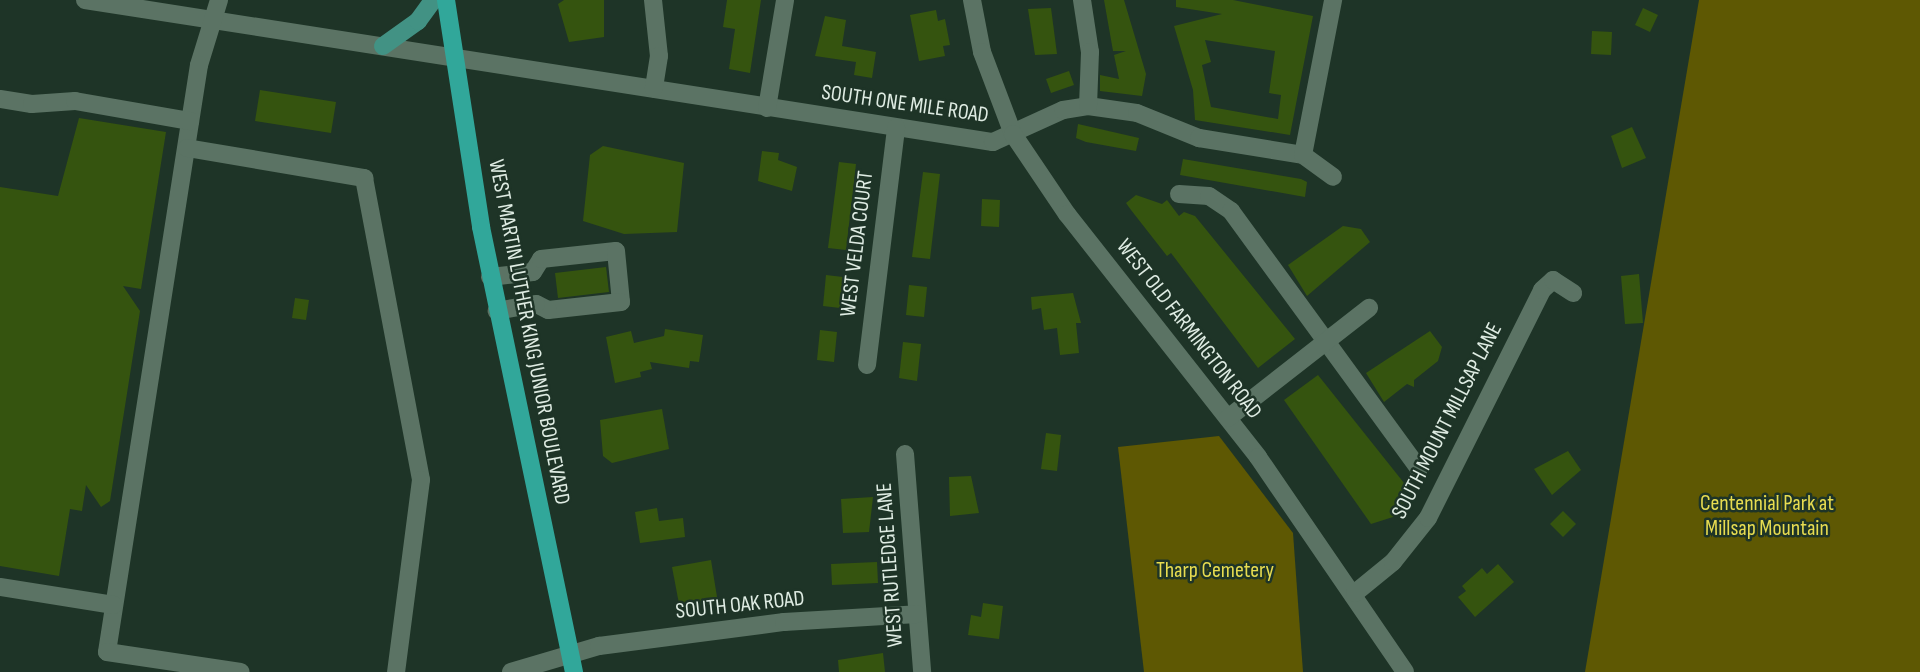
<!DOCTYPE html>
<style>
body{margin:0}
#map{position:relative;width:1920px;height:672px;overflow:hidden;background:#1e3427;font-family:"Sofia Sans Condensed",sans-serif}
div>[style]{position:absolute}
[style*='--x']{left:calc(var(--x)*1px);top:calc(var(--y)*1px);width:calc(var(--w)*1px);rotate:calc(var(--a)*1deg)}
.green>*{inset:0;background:#5e5803}
.building>*{inset:0;background:#35540f}
.minor>*{height:18px;margin:-9px;padding:0 9px;transform-origin:9px;border-radius:9px;background:#5b7364}
.major>*{height:18px;margin:-9px;padding:0 9px;transform-origin:9px;border-radius:9px;background:#429284}
.highway>*{height:18px;margin:-9px;padding:0 9px;transform-origin:9px;border-radius:9px;background:#31a79a}
span{translate:-50% -50%;white-space:nowrap;text-align:center;line-height:1.15;-webkit-text-stroke:5px #1e3427;paint-order:stroke}
.street-label{font-size:22px;color:#dfece3}
.park-label{font-size:22px;color:#e7dc50}
</style>
<div id="map">
<div class="green">
<i style="clip-path:polygon(1699px 0,1920px 0,1920px 672px,1585px 672px)"></i>
<i style="clip-path:polygon(1219px 436px,1293px 533px,1303px 672px,1144px 672px,1118px 447px)"></i>
</div>
<div class="building">
<i style="clip-path:polygon(564px 0,604px 0,604px 37px,569px 42px,558px 4px)"></i>
<i style="clip-path:polygon(727px 0,761px 0,750px 73px,729px 69px,735px 29px,723px 27px)"></i>
<i style="clip-path:polygon(1104px 0,1124px 0,1146px 74px,1142px 96px,1100px 91px,1100px 75px,1119px 79px,1114px 55px,1126px 51px,1113px 51px)"></i>
<i style="clip-path:polygon(evenodd,1176px 0,1233px 0,1313px 16px,1290px 135px,1195px 120px,1193px 90px,1174px 26px,1222px 14px,1176px 7px,1176px 0,1205px 40px,1275px 51px,1269px 93px,1281px 95px,1278px 119px,1211px 107px,1202px 65px,1211px 62px,1205px 40px)"></i>
<i style="clip-path:polygon(1051px 8px,1057px 54px,1035px 55px,1028px 9px)"></i>
<i style="clip-path:polygon(1643px 8px,1658px 15px,1650px 32px,1635px 25px)"></i>
<i style="clip-path:polygon(936px 10px,938px 21px,945px 19px,950px 45px,943px 46px,945px 56px,919px 61px,910px 15px)"></i>
<i style="clip-path:polygon(825px 16px,846px 20px,842px 46px,876px 52px,872px 78px,854px 75px,856px 62px,815px 56px)"></i>
<i style="clip-path:polygon(1592px 31px,1612px 32px,1611px 55px,1591px 54px)"></i>
<i style="clip-path:polygon(1069px 71px,1074px 85px,1051px 93px,1046px 79px)"></i>
<i style="clip-path:polygon(260px 90px,336px 102px,331px 133px,255px 121px)"></i>
<i style="clip-path:polygon(79px 118px,166px 132px,141px 289px,123px 286px,140px 311px,110px 501px,101px 507px,86px 485px,82px 511px,70px 509px,59px 576px,0 566px,0 187px,58px 196px)"></i>
<i style="clip-path:polygon(1078px 124px,1139px 138px,1136px 151px,1086px 142px,1076px 138px)"></i>
<i style="clip-path:polygon(1632px 127px,1646px 158px,1622px 168px,1611px 136px)"></i>
<i style="clip-path:polygon(603px 146px,684px 163px,677px 232px,624px 234px,583px 221px,590px 155px)"></i>
<i style="clip-path:polygon(762px 151px,779px 153px,778px 160px,797px 167px,792px 191px,758px 181px)"></i>
<i style="clip-path:polygon(1183px 159px,1301px 179px,1307px 182px,1305px 197px,1180px 175px)"></i>
<i style="clip-path:polygon(839px 162px,856px 164px,846px 250px,828px 248px)"></i>
<i style="clip-path:polygon(923px 172px,940px 174px,930px 259px,912px 257px)"></i>
<i style="clip-path:polygon(1136px 195px,1162px 204px,1167px 200px,1179px 216px,1184px 212px,1195px 216px,1295px 339px,1258px 368px,1171px 253px,1167px 256px,1131px 210px,1126px 203px)"></i>
<i style="clip-path:polygon(982px 199px,1000px 200px,999px 227px,981px 226px)"></i>
<i style="clip-path:polygon(1343px 226px,1361px 229px,1370px 242px,1307px 296px,1288px 265px)"></i>
<i style="clip-path:polygon(606px 267px,609px 292px,558px 298px,555px 273px)"></i>
<i style="clip-path:polygon(1639px 274px,1643px 323px,1625px 324px,1621px 276px)"></i>
<i style="clip-path:polygon(826px 275px,843px 277px,840px 308px,823px 306px)"></i>
<i style="clip-path:polygon(909px 285px,927px 287px,924px 317px,906px 315px)"></i>
<i style="clip-path:polygon(1073px 293px,1081px 323px,1076px 323px,1079px 353px,1060px 355px,1057px 328px,1044px 330px,1041px 308px,1032px 310px,1031px 297px)"></i>
<i style="clip-path:polygon(295px 298px,309px 300px,306px 320px,292px 318px)"></i>
<i style="clip-path:polygon(665px 329px,703px 335px,699px 362px,690px 361px,689px 368px,650px 362px,652px 369px,640px 372px,641px 377px,615px 383px,606px 337px,631px 331px,634px 343px,664px 336px)"></i>
<i style="clip-path:polygon(820px 330px,837px 332px,834px 362px,817px 360px)"></i>
<i style="clip-path:polygon(1430px 331px,1442px 347px,1438px 361px,1414px 380px,1414px 387px,1407px 384px,1384px 402px,1366px 373px)"></i>
<i style="clip-path:polygon(903px 342px,921px 344px,917px 381px,899px 378px)"></i>
<i style="clip-path:polygon(1318px 375px,1412px 493px,1393px 517px,1371px 524px,1284px 400px)"></i>
<i style="clip-path:polygon(662px 409px,669px 449px,612px 463px,603px 456px,600px 420px)"></i>
<i style="clip-path:polygon(1046px 433px,1061px 435px,1057px 471px,1041px 469px)"></i>
<i style="clip-path:polygon(1568px 451px,1581px 470px,1552px 495px,1534px 469px)"></i>
<i style="clip-path:polygon(971px 476px,979px 513px,950px 516px,949px 477px)"></i>
<i style="clip-path:polygon(873px 497px,869px 532px,843px 533px,841px 499px)"></i>
<i style="clip-path:polygon(657px 508px,659px 521px,683px 518px,685px 537px,640px 543px,635px 512px)"></i>
<i style="clip-path:polygon(1563px 511px,1576px 524px,1563px 537px,1550px 524px)"></i>
<i style="clip-path:polygon(711px 560px,718px 603px,680px 609px,672px 567px)"></i>
<i style="clip-path:polygon(877px 562px,878px 583px,832px 585px,831px 564px)"></i>
<i style="clip-path:polygon(1498px 564px,1514px 582px,1475px 617px,1458px 597px,1466px 591px,1462px 586px,1482px 568px,1487px 574px)"></i>
<i style="clip-path:polygon(983px 603px,1003px 606px,999px 639px,968px 635px,971px 615px,981px 617px)"></i>
<i style="clip-path:polygon(883px 653px,885px 672px,839px 672px,838px 660px)"></i>
</div>
<div class="minor">
<i style="--x:85;--y:0;--w:919;--a:8.89"></i>
<i style="--x:993;--y:142;--w:77;--a:-24.6"></i>
<i style="--x:1063;--y:110;--w:25;--a:-9"></i>
<i style="--x:1088;--y:106;--w:49;--a:8.1"></i>
<i style="--x:1137;--y:113;--w:67;--a:22"></i>
<i style="--x:1199;--y:138;--w:105;--a:9.3"></i>
<i style="--x:1303;--y:155;--w:37;--a:36"></i>
<i style="--x:219;--y:0;--w:68;--a:107.1"></i>
<i style="--x:199;--y:65;--w:594;--a:98.91"></i>
<i style="--x:107;--y:652;--w:135;--a:8.5"></i>
<i style="--x:653;--y:0;--w:56;--a:83.9"></i>
<i style="--x:659;--y:56;--w:33;--a:99"></i>
<i style="--x:972;--y:0;--w:53;--a:79.1"></i>
<i style="--x:982;--y:52;--w:88;--a:69.3"></i>
<i style="--x:1013;--y:134;--w:97;--a:56"></i>
<i style="--x:1067;--y:214;--w:309;--a:51.8"></i>
<i style="--x:1258;--y:457;--w:260;--a:55.6"></i>
<i style="--x:1082;--y:0;--w:53;--a:81.3"></i>
<i style="--x:1090;--y:52;--w:54;--a:92.1"></i>
<i style="--x:0;--y:99;--w:32;--a:9"></i>
<i style="--x:32;--y:104;--w:43;--a:-4"></i>
<i style="--x:75;--y:101;--w:117;--a:9.9"></i>
<i style="--x:767;--y:108;--w:109;--a:-80.5"></i>
<i style="--x:187;--y:148;--w:180;--a:9.6"></i>
<i style="--x:364;--y:178;--w:307;--a:79.3"></i>
<i style="--x:421;--y:480;--w:194;--a:97.4"></i>
<i style="--x:1303;--y:155;--w:158;--a:-79"></i>
<i style="--x:1179;--y:194;--w:30;--a:4"></i>
<i style="--x:1209;--y:196;--w:27;--a:34"></i>
<i style="--x:1231;--y:211;--w:319;--a:53.9"></i>
<i style="--x:490;--y:277;--w:43;--a:-6.6"></i>
<i style="--x:533;--y:272;--w:15;--a:-58"></i>
<i style="--x:541;--y:259;--w:75;--a:-6.1"></i>
<i style="--x:616;--y:251;--w:51;--a:84.4"></i>
<i style="--x:621;--y:302;--w:73;--a:173.7"></i>
<i style="--x:548;--y:310;--w:13;--a:-153"></i>
<i style="--x:536;--y:304;--w:40;--a:170"></i>
<i style="--x:867;--y:365;--w:239;--a:-83"></i>
<i style="--x:1228;--y:418;--w:179;--a:-38"></i>
<i style="--x:905;--y:454;--w:219;--a:85.5"></i>
<i style="--x:0;--y:587;--w:115;--a:9"></i>
<i style="--x:1355;--y:593;--w:49;--a:-39.2"></i>
<i style="--x:1393;--y:562;--w:56;--a:-51.5"></i>
<i style="--x:1428;--y:518;--w:255;--a:-63.4"></i>
<i style="--x:1542;--y:290;--w:15;--a:-42"></i>
<i style="--x:1553;--y:280;--w:24;--a:33"></i>
<i style="--x:511;--y:672;--w:92;--a:-16.5"></i>
<i style="--x:599;--y:646;--w:187;--a:-7.4"></i>
<i style="--x:784;--y:622;--w:133;--a:-3.4"></i>
</div>
<div class="major">
<i style="--x:383;--y:46;--w:43;--a:-35.5"></i>
<i style="--x:418;--y:21;--w:26;--a:-54"></i>
</div>
<div class="highway">
<i style="--x:446;--y:0;--w:230;--a:81.2"></i>
<i style="--x:481;--y:227;--w:455;--a:78.2"></i>
</div>
<div class="street-label">
<span style="left:905px;top:104px;rotate:8deg">SOUTH ONE MILE ROAD</span>
<span style="left:857px;top:244px;rotate:-83deg">WEST VELDA COURT</span>
<span style="left:1189px;top:329px;rotate:52deg">WEST OLD FARMINGTON ROAD</span>
<span style="left:529px;top:332px;rotate:79deg">WEST MARTIN LUTHER KING JUNIOR BOULEVARD</span>
<span style="left:1447px;top:421px;rotate:-63deg">SOUTH MOUNT MILLSAP LANE</span>
<span style="left:890px;top:565px;rotate:-94deg">WEST RUTLEDGE LANE</span>
<span style="left:740px;top:605px;rotate:-6deg">SOUTH OAK ROAD</span>
</div>
<div class="park-label">
<span style="left:1767px;top:516px">Centennial Park at<br>Millsap Mountain</span>
<span style="left:1215px;top:571px">Tharp Cemetery</span>
</div>
</div>
